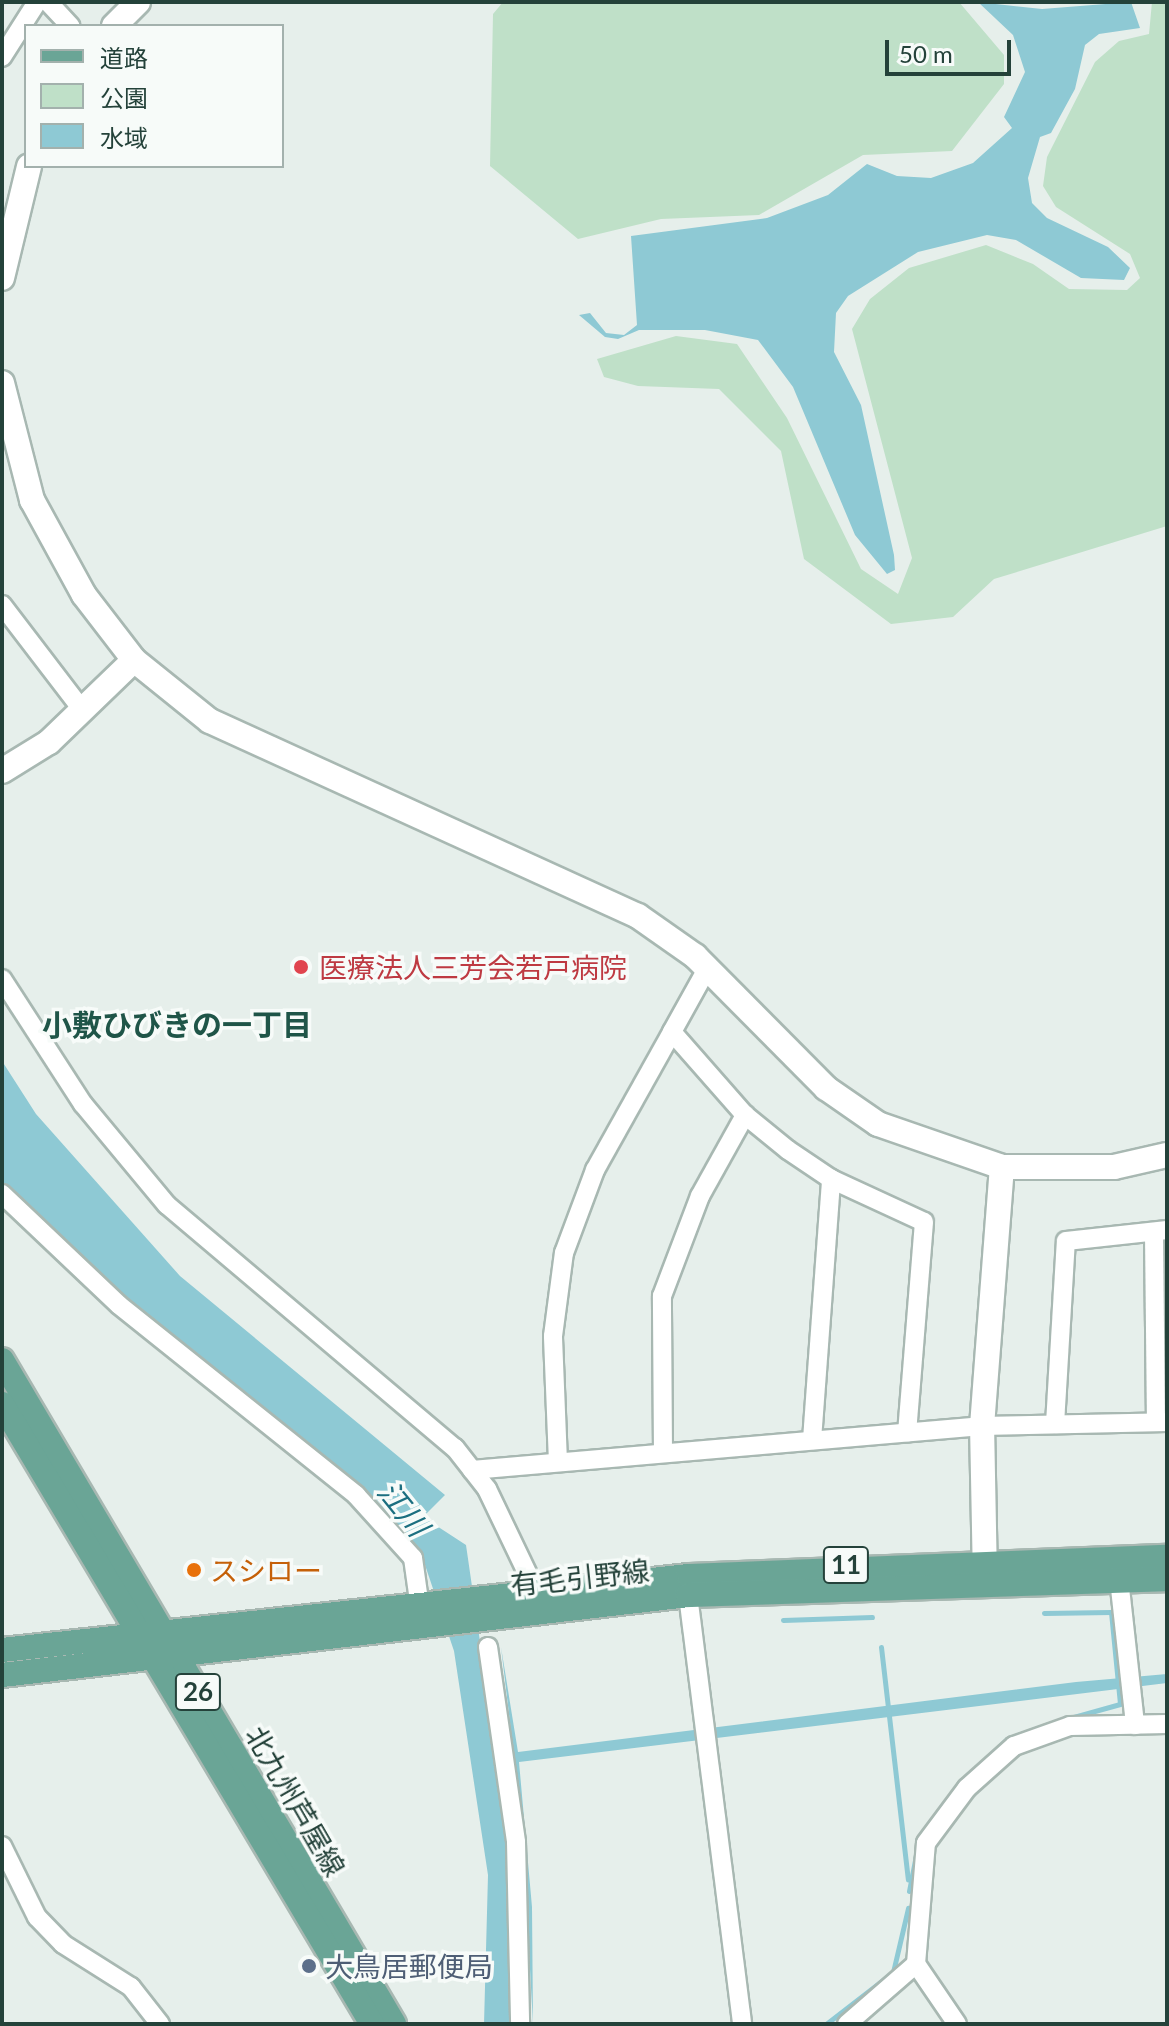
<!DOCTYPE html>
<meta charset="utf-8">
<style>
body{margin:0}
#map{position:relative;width:1169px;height:2026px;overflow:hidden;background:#e6efeb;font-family:Lato,"Noto Sans JP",sans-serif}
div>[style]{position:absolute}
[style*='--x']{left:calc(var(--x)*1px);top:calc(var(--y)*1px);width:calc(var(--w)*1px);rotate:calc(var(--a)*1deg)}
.green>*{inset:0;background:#bfe0c8}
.water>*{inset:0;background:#8ec9d4}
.stream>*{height:5px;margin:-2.5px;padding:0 2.5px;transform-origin:2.5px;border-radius:2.5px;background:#8ec9d4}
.roads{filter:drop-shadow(2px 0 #a8b8b2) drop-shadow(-2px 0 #a8b8b2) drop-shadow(0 2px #a8b8b2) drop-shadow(0 -2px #a8b8b2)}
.street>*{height:18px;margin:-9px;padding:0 9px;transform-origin:9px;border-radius:9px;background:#fff}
.secondary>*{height:24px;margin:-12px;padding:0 12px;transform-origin:12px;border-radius:12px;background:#fff}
.primary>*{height:24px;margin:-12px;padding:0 12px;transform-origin:12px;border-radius:12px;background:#6aa596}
.dots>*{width:22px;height:22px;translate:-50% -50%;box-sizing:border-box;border:4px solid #f7fbf9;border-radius:50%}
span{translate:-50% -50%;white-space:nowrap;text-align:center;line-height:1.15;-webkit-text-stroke:7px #f7fbf9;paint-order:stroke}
.shield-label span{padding:2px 6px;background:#f7fbf9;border:2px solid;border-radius:6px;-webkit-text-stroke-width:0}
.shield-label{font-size:26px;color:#24423a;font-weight:700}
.health-label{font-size:28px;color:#be3a42}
.left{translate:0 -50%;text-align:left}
.food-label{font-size:28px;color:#c56008}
.street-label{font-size:28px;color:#24423a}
.service-label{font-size:28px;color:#4e5e75}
.neighbourhood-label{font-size:30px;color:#1f5548;font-weight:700}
.water-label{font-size:30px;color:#1c6f80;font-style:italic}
.frame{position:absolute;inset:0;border:4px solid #24423a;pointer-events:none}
.legend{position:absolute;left:24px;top:24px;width:260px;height:144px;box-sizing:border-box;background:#f7fbf9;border:2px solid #a3b1ad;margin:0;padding:10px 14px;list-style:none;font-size:24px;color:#24423a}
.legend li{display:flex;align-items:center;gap:16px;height:40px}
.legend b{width:40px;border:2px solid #a3b1ad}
.scale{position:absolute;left:885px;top:40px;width:126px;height:36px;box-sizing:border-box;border:4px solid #24423a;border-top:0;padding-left:10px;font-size:24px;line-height:28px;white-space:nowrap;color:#24423a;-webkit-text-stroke:6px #f7fbf9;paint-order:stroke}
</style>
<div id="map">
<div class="green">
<i style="clip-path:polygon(503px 2px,959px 2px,1004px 55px,1004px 84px,952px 151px,863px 155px,759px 215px,661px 219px,578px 239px,490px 166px,493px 14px)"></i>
<i style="clip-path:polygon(1152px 2px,1167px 2px,1167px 526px,994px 579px,953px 617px,891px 624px,804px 559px,781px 451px,719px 389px,638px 386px,604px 377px,597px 359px,676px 336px,737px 344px,787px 418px,861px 569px,898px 594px,912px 558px,852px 329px,870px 299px,909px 268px,986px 245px,1033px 264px,1069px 289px,1127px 290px,1140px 278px,1130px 254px,1056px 207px,1043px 186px,1047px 157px,1095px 62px,1119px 41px,1149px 34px)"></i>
</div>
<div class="water">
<i style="clip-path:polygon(978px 2px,1042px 9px,1131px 2px,1140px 28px,1099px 34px,1085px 45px,1075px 89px,1051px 133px,1040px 137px,1028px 178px,1032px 203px,1047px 218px,1108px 247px,1130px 268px,1124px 280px,1081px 278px,1016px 240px,987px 235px,918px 252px,848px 296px,836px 313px,834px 352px,861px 405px,894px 555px,895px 570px,887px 574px,855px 535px,793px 387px,758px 340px,705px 330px,639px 330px,618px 339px,605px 337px,579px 315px,590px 313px,606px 333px,624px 335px,637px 325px,631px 236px,767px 218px,828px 195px,867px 164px,897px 176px,931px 178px,973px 163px,1012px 128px,1004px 117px,1025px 72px,1013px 35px)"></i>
<i style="clip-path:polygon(2px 1061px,36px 1114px,180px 1276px,445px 1495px,423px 1517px,466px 1545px,497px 1759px,514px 1756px,501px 1647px,518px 1752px,1076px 1682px,1167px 1674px,1167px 1683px,519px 1762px,532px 1907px,533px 2024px,521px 1806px,515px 1762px,498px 1765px,511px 1857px,514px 2024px,484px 2024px,488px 1875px,454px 1651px,425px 1565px,378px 1501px,113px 1291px,2px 1182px)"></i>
</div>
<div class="stream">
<i style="--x:1044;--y:1613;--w:67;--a:-0.9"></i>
<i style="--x:1111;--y:1612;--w:92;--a:84.4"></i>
<i style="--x:1120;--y:1704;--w:49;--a:164.5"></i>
<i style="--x:783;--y:1620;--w:89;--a:-1.9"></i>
<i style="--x:881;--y:1647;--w:234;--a:83.4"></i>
<i style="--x:968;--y:1776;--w:54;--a:-43.5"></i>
<i style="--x:1007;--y:1739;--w:60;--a:-19.3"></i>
<i style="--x:926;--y:1829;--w:46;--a:-53.9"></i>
<i style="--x:909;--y:1891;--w:42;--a:-79"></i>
<i style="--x:826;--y:2024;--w:85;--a:-37.8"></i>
<i style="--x:893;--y:1972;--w:66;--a:-76.8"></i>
</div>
<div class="roads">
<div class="street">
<i style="--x:48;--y:2;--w:33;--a:47"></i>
<i style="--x:2;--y:57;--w:65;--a:-57.5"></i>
<i style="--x:2;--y:605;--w:133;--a:52.6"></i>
<i style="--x:708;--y:967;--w:74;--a:119"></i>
<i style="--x:672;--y:1032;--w:111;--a:48.7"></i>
<i style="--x:745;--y:1115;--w:55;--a:39.1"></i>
<i style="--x:788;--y:1150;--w:52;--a:34"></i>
<i style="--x:831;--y:1179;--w:102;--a:24.8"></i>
<i style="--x:924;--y:1222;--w:211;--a:94.6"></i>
<i style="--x:2;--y:979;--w:149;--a:57.1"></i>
<i style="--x:83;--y:1104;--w:131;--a:50.3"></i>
<i style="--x:167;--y:1205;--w:377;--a:40.2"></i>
<i style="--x:455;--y:1448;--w:52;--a:52"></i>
<i style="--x:487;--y:1489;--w:127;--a:64.4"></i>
<i style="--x:2;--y:1194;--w:161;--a:43.5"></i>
<i style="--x:119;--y:1305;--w:304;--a:38.7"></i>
<i style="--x:356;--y:1495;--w:85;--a:47.9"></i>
<i style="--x:413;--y:1558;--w:50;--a:82"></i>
<i style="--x:1154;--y:1234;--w:188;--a:89.4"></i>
<i style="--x:1055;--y:1424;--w:183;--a:-86.6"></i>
<i style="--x:1066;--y:1241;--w:102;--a:-6.2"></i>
<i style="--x:812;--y:1440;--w:262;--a:-85.8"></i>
<i style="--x:663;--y:1453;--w:157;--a:-90.4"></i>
<i style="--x:662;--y:1296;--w:107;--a:-69.2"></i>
<i style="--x:700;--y:1196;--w:93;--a:-60.9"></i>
<i style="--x:558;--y:1462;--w:126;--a:-92.3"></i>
<i style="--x:553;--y:1336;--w:84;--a:-82.5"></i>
<i style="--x:564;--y:1253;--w:89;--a:-69.5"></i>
<i style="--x:595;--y:1170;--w:158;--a:-60.8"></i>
<i style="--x:472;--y:1470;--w:512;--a:-4.93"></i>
<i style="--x:982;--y:1426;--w:185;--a:-1.2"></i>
<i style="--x:1119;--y:1579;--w:147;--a:83.7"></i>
<i style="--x:688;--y:1595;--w:432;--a:82.8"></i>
<i style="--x:488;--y:1647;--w:197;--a:81.8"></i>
<i style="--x:516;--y:1842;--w:182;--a:88.7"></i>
<i style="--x:2;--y:1846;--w:79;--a:63.8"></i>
<i style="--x:37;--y:1917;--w:37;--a:46"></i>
<i style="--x:63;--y:1944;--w:80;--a:32.3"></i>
<i style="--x:131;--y:1987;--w:47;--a:51.9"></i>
<i style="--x:847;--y:2024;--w:91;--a:-41"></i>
<i style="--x:957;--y:2024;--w:73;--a:-124.3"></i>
<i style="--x:916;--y:1964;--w:121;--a:-85.3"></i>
<i style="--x:926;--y:1843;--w:69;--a:-53.3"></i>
<i style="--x:967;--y:1788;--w:63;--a:-41.8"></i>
<i style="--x:1014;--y:1746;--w:59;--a:-19.7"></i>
<i style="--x:1070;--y:1726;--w:97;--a:-1.2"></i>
</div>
<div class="secondary">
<i style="--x:114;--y:26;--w:34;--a:-45"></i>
<i style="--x:2;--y:278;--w:115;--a:-76.4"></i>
<i style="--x:2;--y:383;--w:121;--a:75.6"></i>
<i style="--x:32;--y:500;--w:108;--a:61.3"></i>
<i style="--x:84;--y:595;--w:82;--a:52.4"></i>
<i style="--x:134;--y:660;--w:97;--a:38.8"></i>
<i style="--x:210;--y:721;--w:470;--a:24.5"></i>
<i style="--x:638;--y:916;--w:70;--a:35.1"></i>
<i style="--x:695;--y:956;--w:186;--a:45.2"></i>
<i style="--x:826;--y:1088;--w:63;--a:34.7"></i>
<i style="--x:878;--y:1124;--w:131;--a:19.1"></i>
<i style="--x:1002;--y:1167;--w:112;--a:0"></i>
<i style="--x:1114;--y:1167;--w:54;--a:-12.8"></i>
<i style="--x:2;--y:771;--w:55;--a:-31.7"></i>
<i style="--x:49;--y:742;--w:118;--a:-44"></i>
<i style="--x:985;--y:1580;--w:154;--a:-91.1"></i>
<i style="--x:982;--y:1426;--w:260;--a:-85.6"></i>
</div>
<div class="primary">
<i style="--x:2;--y:1360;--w:771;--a:59.44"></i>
<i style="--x:2;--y:1404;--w:722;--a:59.17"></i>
<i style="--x:2;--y:1650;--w:691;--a:-6.15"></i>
<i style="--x:689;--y:1576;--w:478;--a:-2.3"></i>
<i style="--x:2;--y:1675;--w:691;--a:-6.65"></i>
<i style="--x:688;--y:1595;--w:479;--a:-1.9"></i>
</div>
</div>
<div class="dots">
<i style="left:301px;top:967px;background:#e0444e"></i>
<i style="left:194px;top:1570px;background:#e8710a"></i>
<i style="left:309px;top:1966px;background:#5c6f8a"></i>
</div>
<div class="shield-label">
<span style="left:846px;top:1565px">11</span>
<span style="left:198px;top:1692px">26</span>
</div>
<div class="health-label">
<span class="left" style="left:319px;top:967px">医療法人三芳会若戸病院</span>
</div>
<div class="food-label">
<span class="left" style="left:210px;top:1570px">スシロー</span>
</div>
<div class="street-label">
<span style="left:580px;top:1577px;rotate:-6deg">有毛引野線</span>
<span style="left:296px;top:1801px;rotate:60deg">北九州芦屋線</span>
</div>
<div class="service-label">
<span class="left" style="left:325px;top:1966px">大鳥居郵便局</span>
</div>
<div class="neighbourhood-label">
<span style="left:177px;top:1024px">小敷ひびきの一丁目</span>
</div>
<div class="water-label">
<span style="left:404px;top:1508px;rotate:51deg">江川</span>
</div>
<div class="frame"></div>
<ul class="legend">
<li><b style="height:10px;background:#6aa596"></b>道路</li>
<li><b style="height:22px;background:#bfe0c8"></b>公園</li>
<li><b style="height:22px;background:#8ec9d4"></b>水域</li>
</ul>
<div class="scale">50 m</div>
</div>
